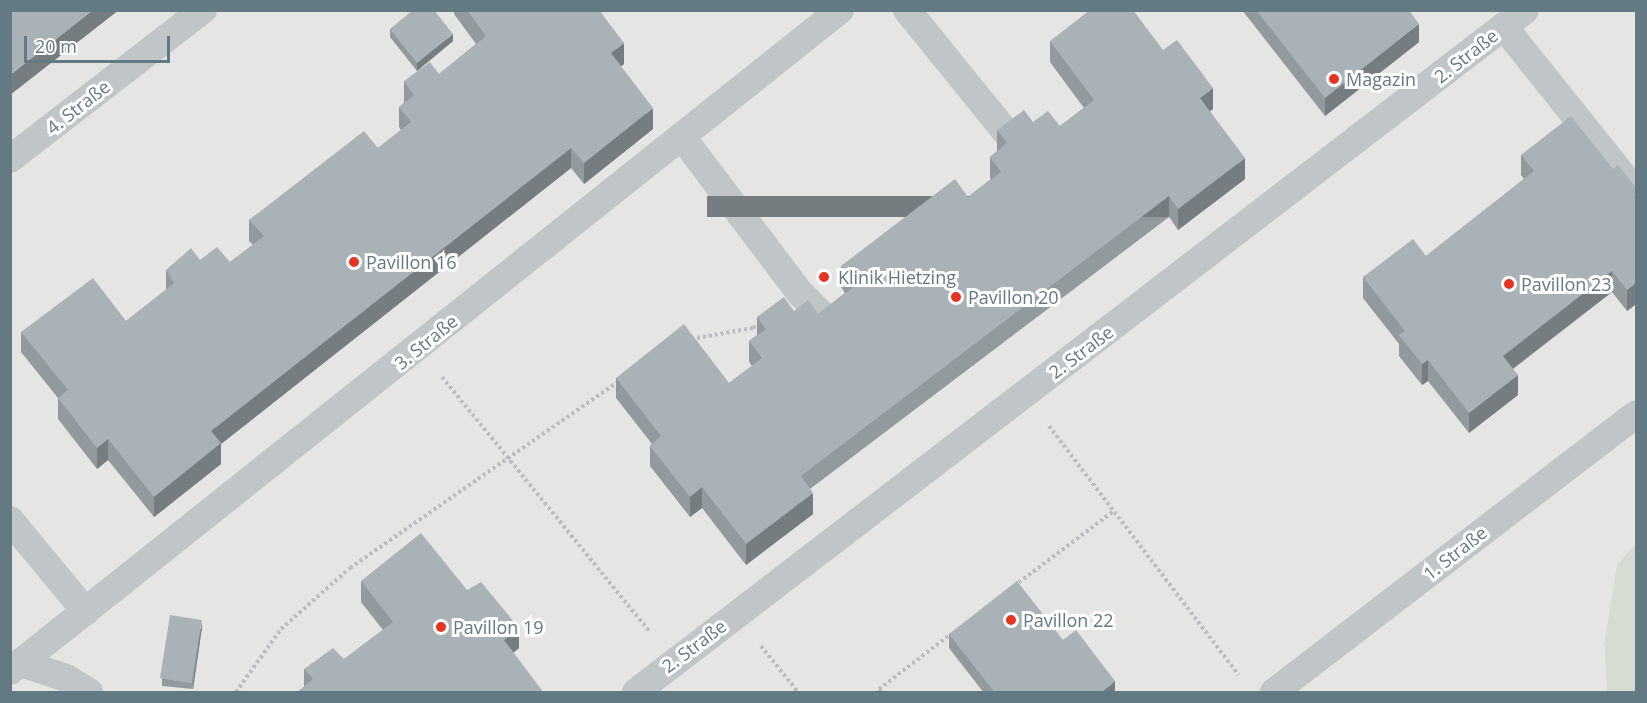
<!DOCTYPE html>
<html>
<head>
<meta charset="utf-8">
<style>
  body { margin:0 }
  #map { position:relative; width:1647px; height:703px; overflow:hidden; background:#f5f4f1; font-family:"Open Sans",sans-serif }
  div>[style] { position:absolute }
  .built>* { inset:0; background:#e5e6e4 }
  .green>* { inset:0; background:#d7dcd2 }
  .path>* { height:4px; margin-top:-2px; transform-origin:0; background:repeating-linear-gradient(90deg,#babdbf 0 3px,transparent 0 6px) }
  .service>* { height:28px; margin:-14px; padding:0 14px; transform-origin:14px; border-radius:14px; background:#c0c5c7 }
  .wall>* { inset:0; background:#919a9d }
  .shaded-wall>* { inset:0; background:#767d80; transform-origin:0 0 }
  .building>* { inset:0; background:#a9b3b7; transform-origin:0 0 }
  .dots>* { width:16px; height:16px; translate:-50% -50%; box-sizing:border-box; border:3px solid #fff; border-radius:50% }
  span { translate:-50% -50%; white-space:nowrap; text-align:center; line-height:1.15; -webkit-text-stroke:6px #fff; paint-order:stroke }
  .street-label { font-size:18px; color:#637983 }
  .poi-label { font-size:18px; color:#637983 }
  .left { translate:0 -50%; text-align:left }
  .frame { position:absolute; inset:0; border:12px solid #637983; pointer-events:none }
  .scale { position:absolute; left:24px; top:36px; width:146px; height:27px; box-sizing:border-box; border:3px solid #637983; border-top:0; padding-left:8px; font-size:18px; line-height:21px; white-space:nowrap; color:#637983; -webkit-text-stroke:4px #fff; paint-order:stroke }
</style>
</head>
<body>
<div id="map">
  <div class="built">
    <div style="clip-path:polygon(10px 11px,1636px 11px,1636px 543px,1617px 564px,1604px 644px,1607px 692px,11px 692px)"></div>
  </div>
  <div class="green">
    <div style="clip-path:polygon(1636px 543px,1636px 692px,1607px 692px,1604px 644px,1617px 564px)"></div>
  </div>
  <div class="path">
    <div style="left:691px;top:339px;width:63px;rotate:-10.1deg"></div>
    <div style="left:753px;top:328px;width:11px;rotate:-38deg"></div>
    <div style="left:442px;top:377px;width:328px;rotate:50.8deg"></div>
    <div style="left:1049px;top:426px;width:313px;rotate:52.7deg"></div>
    <div style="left:1014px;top:586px;width:125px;rotate:-36.9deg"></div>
    <div style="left:761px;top:646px;width:59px;rotate:51.2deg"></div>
    <div style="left:236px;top:692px;width:77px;rotate:-54.5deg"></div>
    <div style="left:281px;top:629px;width:92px;rotate:-41.5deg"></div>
    <div style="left:350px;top:568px;width:328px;rotate:-34.8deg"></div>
    <div style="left:881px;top:692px;width:4px;rotate:-124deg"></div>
    <div style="left:879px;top:689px;width:91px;rotate:-37.4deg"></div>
  </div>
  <div class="service">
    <div style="left:907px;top:10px;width:156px;rotate:51deg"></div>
    <div style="left:1504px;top:27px;width:211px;rotate:51.3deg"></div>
    <div style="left:682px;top:137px;width:196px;rotate:52.9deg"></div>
    <div style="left:800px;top:293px;width:37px;rotate:45deg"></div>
    <div style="left:10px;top:159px;width:244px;rotate:-37.7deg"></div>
    <div style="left:10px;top:520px;width:119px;rotate:50.4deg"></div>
    <div style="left:21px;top:663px;width:47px;rotate:18.4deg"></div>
    <div style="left:66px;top:678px;width:27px;rotate:31deg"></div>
    <div style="left:10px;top:671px;width:1061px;rotate:-38.53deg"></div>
    <div style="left:636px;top:692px;width:1120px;rotate:-37.49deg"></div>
    <div style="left:1274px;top:692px;width:456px;rotate:-37.5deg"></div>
  </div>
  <div class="wall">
    <div style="clip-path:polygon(454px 10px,599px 10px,624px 64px,621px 66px,653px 129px,584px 184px,571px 168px,221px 444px,221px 464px,154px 517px,108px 460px,97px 469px,58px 419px,58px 398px,21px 352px,21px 332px,126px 321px,166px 290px,166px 270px,200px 260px,230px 262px,253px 245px,249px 241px,249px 220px,378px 148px,401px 130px,399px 127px,399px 107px,404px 103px,404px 81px,439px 74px,476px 44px,454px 14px)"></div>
    <div style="clip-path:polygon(1242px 10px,1409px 10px,1419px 42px,1325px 116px)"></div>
    <div style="clip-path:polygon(390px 29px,453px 41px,417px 71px,390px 37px)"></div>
    <div style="clip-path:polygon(1050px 41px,1163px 50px,1213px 109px,1210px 111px,1245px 179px,1178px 230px,1169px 217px,810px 489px,813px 514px,746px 565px,702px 508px,690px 517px,650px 466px,650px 446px,652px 444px,616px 398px,616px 378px,729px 383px,752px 366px,749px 362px,749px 341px,757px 335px,757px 317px,794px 311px,818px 314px,845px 293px,841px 287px,841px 266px,968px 197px,991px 179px,990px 178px,990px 157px,997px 151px,997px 130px,1033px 122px,1060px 126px,1084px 108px,1050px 62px)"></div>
    <div style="clip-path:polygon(1521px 155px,1613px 169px,1636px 188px,1636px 304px,1627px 311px,1612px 292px,1513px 369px,1518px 395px,1469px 433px,1428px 381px,1422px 385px,1399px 356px,1399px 344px,1363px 298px,1363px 277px,1426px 256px,1524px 179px,1521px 175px)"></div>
    <div style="clip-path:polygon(361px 581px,467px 590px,519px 648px,514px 652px,304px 687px,304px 669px,344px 659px,383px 630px,361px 602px)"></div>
    <div style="clip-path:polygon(202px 627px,193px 689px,162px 686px,162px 678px)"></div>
    <div style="clip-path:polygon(949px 634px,1063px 640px,1115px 693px,984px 693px,949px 648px)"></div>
  </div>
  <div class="shaded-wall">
    <div style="clip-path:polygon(93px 10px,119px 10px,10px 95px,10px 75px)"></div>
    <div style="clip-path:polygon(1419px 24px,1419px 42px,1325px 116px,1325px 98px)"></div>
    <div style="clip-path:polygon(453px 34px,453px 41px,417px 71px,417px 63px)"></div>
    <div style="clip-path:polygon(624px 43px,624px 64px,611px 73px,611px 53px)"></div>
    <div style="clip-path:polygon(1213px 88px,1213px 109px,1200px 119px,1200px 98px)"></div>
    <div style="clip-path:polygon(653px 108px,653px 129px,584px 184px,584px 163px)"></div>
    <div style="clip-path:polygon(571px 148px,571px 168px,221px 444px,221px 464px,154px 517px,154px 497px,211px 431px)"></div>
    <div style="clip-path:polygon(1245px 158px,1245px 179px,1178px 230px,1178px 209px)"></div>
    <div style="left:1169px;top:196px;width:21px;height:462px;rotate:90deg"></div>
    <div style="clip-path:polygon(1612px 271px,1612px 292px,1503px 376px,1503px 356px)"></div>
    <div style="clip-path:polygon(1636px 283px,1636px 304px,1627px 311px,1627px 290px)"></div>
    <div style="clip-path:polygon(1428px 360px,1428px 381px,1422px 385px,1422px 364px)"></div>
    <div style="clip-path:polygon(1518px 375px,1518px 395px,1469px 433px,1469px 413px)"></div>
    <div style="clip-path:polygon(108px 439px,108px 460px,97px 469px,97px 448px)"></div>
    <div style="clip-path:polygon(702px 487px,702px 508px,690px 517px,690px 497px)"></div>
    <div style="clip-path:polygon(813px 493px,813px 514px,746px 565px,746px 544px)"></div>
    <div style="clip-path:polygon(202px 620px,202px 627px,193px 689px,193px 682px)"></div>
    <div style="clip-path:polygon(519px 628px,519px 648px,504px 661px,504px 640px)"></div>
    <div style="clip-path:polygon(1115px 681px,1115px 693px,1102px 693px,1102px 692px)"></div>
  </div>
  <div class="building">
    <div style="clip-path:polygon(10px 10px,93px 10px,10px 75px)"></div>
    <div style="clip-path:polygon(413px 10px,434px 10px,453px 34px,417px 63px,390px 29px)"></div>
    <div style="clip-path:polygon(467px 10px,599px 10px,624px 43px,611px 53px,653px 108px,584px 163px,571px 148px,211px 431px,221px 443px,154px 497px,108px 439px,97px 448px,58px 398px,68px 390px,21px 332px,93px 278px,126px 321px,174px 283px,166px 270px,191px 248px,200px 260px,217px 247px,230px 262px,264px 236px,249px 220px,364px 131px,378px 148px,411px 122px,399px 107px,414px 95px,404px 81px,430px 62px,439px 74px,486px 36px)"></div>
    <div style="clip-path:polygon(1090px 10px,1133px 10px,1163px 50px,1177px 40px,1213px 88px,1200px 98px,1245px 158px,1178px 209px,1169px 196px,801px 476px,813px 493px,746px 544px,702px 487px,690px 497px,650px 446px,661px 436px,616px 378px,684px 324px,729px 383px,762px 358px,749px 341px,766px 329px,757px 317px,784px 297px,794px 311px,808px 300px,818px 314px,855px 286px,841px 266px,955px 179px,968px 197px,1001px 172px,990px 157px,1007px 143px,997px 130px,1024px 110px,1033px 122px,1048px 111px,1060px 126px,1094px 100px,1050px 41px)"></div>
    <div style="clip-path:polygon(1256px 10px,1409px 10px,1419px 24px,1325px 98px)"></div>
    <div style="clip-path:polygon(1571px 116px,1613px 169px,1618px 165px,1636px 188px,1636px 195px,1634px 197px,1636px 200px,1636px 283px,1627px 290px,1612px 271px,1503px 356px,1518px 375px,1469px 413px,1428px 360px,1422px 364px,1399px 335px,1405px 331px,1363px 277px,1413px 239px,1426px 256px,1534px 171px,1521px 155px)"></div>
    <div style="clip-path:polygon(421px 533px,467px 590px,481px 582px,519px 628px,504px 640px,544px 693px,296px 693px,313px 679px,304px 669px,333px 648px,344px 659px,393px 622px,361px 581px)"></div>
    <div style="clip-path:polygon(1017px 581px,1063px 640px,1076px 630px,1115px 681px,1102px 692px,1103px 693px,995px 693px,949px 634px)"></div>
    <div style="left:170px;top:615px;width:32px;height:64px;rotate:9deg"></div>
  </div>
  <div class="dots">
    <div style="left:1334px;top:79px;background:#e63420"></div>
    <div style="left:354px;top:262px;background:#e63420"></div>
    <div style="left:824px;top:277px;background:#e63420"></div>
    <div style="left:1509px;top:284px;background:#e63420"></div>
    <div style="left:956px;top:297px;background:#e63420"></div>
    <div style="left:1011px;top:620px;background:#e63420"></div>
    <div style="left:441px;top:627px;background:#e63420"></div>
  </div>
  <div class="street-label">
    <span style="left:1466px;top:56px;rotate:-38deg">2. Straße</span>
    <span style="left:78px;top:107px;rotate:-38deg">4. Straße</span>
    <span style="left:426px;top:342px;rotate:-39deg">3. Straße</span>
    <span style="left:1081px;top:352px;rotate:-37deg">2. Straße</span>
    <span style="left:1455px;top:553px;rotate:-38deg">1. Straße</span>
    <span style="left:694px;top:646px;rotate:-37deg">2. Straße</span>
  </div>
  <div class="poi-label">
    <span class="left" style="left:1346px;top:79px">Magazin</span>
    <span class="left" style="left:366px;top:262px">Pavillon 16</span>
    <span class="left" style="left:838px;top:277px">Klinik Hietzing</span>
    <span class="left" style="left:1521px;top:284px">Pavillon 23</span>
    <span class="left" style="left:968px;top:297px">Pavillon 20</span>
    <span class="left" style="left:1023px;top:620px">Pavillon 22</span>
    <span class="left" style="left:453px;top:627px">Pavillon 19</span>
  </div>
  <div class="frame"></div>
  <div class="scale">20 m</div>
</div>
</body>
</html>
